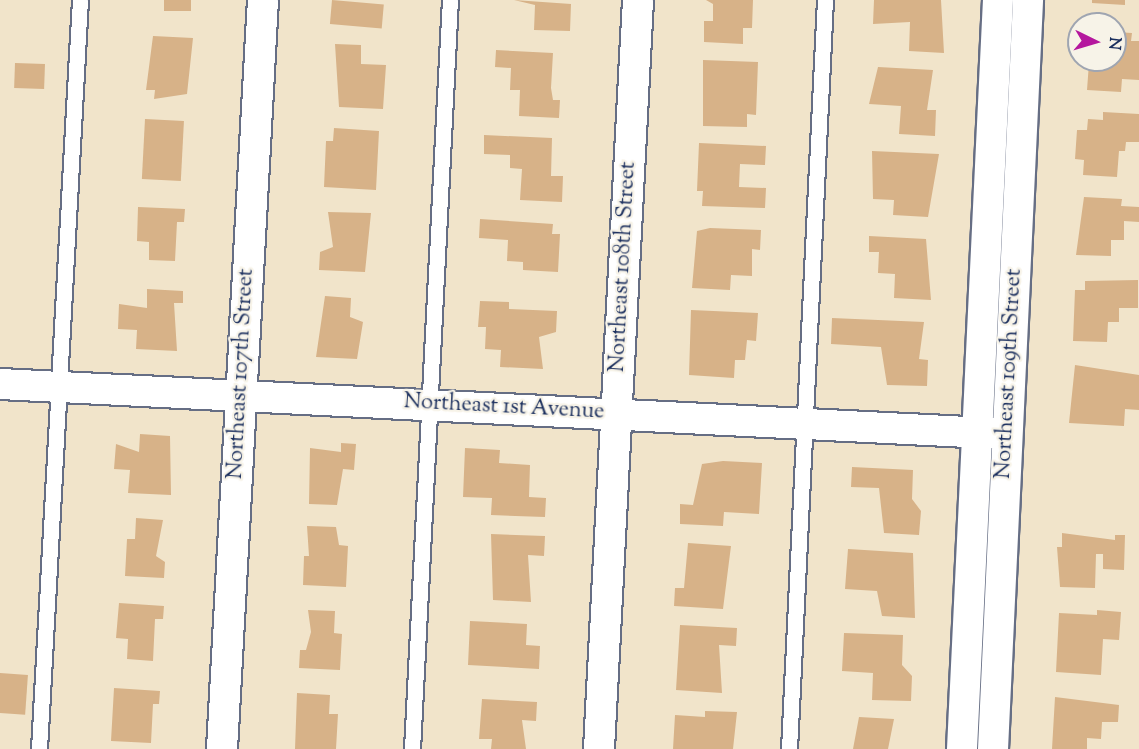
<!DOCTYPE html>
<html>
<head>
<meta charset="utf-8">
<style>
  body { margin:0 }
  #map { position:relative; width:1139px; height:749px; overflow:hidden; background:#f1e4ca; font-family:"Sorts Mill Goudy",serif }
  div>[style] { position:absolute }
  .building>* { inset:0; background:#d7b288; transform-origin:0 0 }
  .roads { filter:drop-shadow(2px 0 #666e84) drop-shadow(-2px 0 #666e84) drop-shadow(0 2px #666e84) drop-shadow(0 -2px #666e84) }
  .lane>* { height:15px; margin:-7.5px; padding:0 7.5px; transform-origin:7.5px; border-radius:7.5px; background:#fff }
  .street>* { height:30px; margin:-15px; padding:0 15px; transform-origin:15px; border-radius:15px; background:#fff }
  span { translate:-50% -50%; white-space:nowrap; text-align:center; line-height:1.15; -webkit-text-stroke:4.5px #f7f3e8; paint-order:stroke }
  .street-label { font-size:22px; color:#1b2f5e }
  .north { position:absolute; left:1067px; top:12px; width:60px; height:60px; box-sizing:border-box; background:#f7f3e8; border:2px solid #9fa5b1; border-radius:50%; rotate:95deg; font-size:16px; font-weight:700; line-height:24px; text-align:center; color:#1b2f5e }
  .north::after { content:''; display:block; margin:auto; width:21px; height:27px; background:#b5179e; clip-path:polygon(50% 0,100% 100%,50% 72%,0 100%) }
</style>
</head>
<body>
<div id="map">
  <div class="building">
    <div style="left:164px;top:0;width:27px;height:11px"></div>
    <div style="left:332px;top:0;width:52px;height:24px;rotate:5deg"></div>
    <div style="clip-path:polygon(514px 0,571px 4px,570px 31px,534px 30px,535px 5px)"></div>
    <div style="clip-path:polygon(706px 0,753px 0,752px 28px,743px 28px,743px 44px,704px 42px,704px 21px,713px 21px,713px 4px)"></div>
    <div style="clip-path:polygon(874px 0,941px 0,944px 53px,909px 51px,910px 22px,873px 24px)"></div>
    <div style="clip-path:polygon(1092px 0,1125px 0,1125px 5px,1092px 3px)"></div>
    <div style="clip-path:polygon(1115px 32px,1132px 33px,1131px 41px,1139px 41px,1139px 80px,1122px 79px,1121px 92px,1087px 90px,1089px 63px,1115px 60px)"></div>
    <div style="clip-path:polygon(153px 36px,193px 38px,187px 94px,154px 99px,155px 90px,146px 90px)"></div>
    <div style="clip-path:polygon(335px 44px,361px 45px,361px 64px,386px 65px,383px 109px,339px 107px)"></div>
    <div style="clip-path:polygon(496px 50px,553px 53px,551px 88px,553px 100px,560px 100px,559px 118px,519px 116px,520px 90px,510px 90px,511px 68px,495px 67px)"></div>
    <div style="clip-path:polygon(703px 60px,758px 62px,756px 115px,747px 114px,747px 127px,703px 126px)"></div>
    <div style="left:15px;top:63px;width:30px;height:25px;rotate:2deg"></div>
    <div style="clip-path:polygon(878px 67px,933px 70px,927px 110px,936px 110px,935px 136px,899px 134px,901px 106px,869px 104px)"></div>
    <div style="clip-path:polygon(1103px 112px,1139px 114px,1139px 142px,1126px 142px,1125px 151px,1119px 151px,1117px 177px,1083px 175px,1084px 160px,1075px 159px,1077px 130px,1087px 130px,1088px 119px,1103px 120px)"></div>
    <div style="left:145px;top:119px;width:39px;height:60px;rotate:3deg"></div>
    <div style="clip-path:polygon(334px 128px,379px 131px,376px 190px,324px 187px,326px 141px,333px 141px)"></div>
    <div style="clip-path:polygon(484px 135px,552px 138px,551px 176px,563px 176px,562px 202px,520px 200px,522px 169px,510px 168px,510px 155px,484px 154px)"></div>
    <div style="clip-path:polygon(699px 143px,766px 146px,765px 165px,740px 164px,739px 187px,766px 188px,765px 208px,702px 206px,703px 191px,697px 191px)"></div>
    <div style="clip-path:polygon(872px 151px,939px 154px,928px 217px,893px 215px,894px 200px,873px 199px)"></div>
    <div style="clip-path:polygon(1084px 197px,1122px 199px,1121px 206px,1139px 207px,1139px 222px,1124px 221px,1124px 240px,1111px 240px,1111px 256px,1076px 255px)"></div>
    <div style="clip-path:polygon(138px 207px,185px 209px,184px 222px,177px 222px,175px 261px,149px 260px,149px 242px,137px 241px)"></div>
    <div style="clip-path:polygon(328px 212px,371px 213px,365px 272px,319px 270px,320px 252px,333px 247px)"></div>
    <div style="clip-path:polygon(480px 219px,553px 224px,552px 234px,560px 234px,558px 272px,523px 270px,523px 262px,507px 261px,508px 240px,479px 238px)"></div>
    <div style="clip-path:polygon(710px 228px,761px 230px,760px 250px,752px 249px,752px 276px,731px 275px,730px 290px,692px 288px,697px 231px)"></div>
    <div style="clip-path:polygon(869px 236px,926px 239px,931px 300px,894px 298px,895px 274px,878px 273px,879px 252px,869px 252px)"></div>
    <div style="clip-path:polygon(1138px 280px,1138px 308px,1119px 308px,1119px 322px,1108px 322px,1107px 342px,1073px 341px,1075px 290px,1085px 290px,1085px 281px)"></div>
    <div style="clip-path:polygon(147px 289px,183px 291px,183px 303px,174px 303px,177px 351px,136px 349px,137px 330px,118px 329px,119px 304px,147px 308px)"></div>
    <div style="clip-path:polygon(325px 296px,351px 298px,350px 317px,363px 322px,357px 359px,316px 357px)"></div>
    <div style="clip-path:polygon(480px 301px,509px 302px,509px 309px,557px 311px,556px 332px,539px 337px,543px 369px,500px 367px,501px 350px,485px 349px,486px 327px,478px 327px)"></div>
    <div style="clip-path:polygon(691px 310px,758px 313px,756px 341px,747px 340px,745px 360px,735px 360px,734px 378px,689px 375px)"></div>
    <div style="clip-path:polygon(832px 318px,924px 322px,919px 359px,928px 360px,927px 386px,887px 385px,881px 347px,831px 344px)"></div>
    <div style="clip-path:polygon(1075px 365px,1139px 375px,1139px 410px,1125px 409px,1124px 426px,1069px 423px)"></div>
    <div style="clip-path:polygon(140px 434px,170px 436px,171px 495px,128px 493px,130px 470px,114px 469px,116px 444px,139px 452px)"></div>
    <div style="clip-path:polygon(341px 443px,356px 444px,354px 470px,343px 469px,337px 505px,309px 504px,310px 448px,341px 452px)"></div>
    <div style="clip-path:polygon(465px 448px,500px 450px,499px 463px,530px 465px,529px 497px,546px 498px,545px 517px,491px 515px,492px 498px,463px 497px)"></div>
    <div style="clip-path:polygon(723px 461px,762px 463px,759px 514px,724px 512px,723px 526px,680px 524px,680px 504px,693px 505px,702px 464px)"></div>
    <div style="clip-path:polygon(852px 467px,913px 470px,912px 499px,921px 511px,919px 535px,884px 533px,879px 488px,851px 487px)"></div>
    <div style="clip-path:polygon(136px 518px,163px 520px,156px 556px,165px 562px,164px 578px,125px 576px,127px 539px,135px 539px)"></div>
    <div style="clip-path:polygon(307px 526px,336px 527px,339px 545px,348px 546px,346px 587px,303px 585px,304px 556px,309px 556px)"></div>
    <div style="clip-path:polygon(1062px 533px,1115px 540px,1115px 535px,1125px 535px,1124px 570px,1103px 569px,1103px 554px,1096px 554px,1095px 588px,1060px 587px,1057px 547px,1062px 547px)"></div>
    <div style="clip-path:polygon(491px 534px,545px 536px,544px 556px,528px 555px,531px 602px,493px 600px)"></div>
    <div style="clip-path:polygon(688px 543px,731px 546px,723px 609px,674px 606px,675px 588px,684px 588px)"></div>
    <div style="clip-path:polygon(848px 549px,913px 553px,915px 618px,882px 616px,877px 591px,845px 589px)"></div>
    <div style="clip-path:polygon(119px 603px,164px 606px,163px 619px,155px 619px,153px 661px,127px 659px,128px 639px,116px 638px)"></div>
    <div style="clip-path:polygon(308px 610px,335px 611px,334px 633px,342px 634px,340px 670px,299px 668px,300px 650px,306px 650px,311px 632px)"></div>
    <div style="clip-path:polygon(1097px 610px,1121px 612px,1119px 640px,1103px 639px,1101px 675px,1056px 672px,1059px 613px,1097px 615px)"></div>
    <div style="clip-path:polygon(470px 621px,527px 624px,526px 645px,540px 646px,539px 669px,468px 665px)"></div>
    <div style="clip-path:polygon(680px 625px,737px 628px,736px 646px,719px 645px,722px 693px,676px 690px)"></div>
    <div style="clip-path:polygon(844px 633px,903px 635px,902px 665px,912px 676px,911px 701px,872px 700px,873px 673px,842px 671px)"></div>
    <div style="left:0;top:673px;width:28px;height:40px;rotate:4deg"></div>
    <div style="clip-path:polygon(114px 688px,160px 691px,159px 704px,153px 704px,151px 743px,111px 741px)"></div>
    <div style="clip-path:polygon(297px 693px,330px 695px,329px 714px,338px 714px,336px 749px,295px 749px)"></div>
    <div style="clip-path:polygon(1055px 697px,1119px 705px,1118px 722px,1102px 722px,1101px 739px,1087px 738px,1087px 749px,1052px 749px)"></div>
    <div style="clip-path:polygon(482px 699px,537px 702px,536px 721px,522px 720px,526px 749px,491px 749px,492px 739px,479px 739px)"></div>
    <div style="clip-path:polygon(705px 711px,737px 712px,733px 749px,673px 749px,675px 715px,705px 717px)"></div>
    <div style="clip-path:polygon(859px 717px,894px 719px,888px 749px,853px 749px)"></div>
  </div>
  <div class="roads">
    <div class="lane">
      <div style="left:39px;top:749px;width:750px;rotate:-86.87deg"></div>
      <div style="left:412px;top:749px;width:750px;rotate:-87.1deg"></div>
      <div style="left:789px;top:749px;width:750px;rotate:-87.25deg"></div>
    </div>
    <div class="street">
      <div style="left:0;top:384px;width:1008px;rotate:2.84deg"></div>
      <div style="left:222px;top:749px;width:750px;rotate:-86.87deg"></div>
      <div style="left:599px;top:749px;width:750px;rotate:-87.02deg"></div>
      <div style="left:962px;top:749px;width:750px;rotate:-87.25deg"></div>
      <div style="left:993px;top:749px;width:750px;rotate:-87.32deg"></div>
    </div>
  </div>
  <div class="street-label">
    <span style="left:624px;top:267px;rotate:-87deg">Northeast 108th Street</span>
    <span style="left:242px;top:374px;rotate:-87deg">Northeast 107th Street</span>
    <span style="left:1010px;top:374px;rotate:-87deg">Northeast 109th Street</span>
    <span style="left:504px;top:408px;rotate:3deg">Northeast 1st Avenue</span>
  </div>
  <div class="north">N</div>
</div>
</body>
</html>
